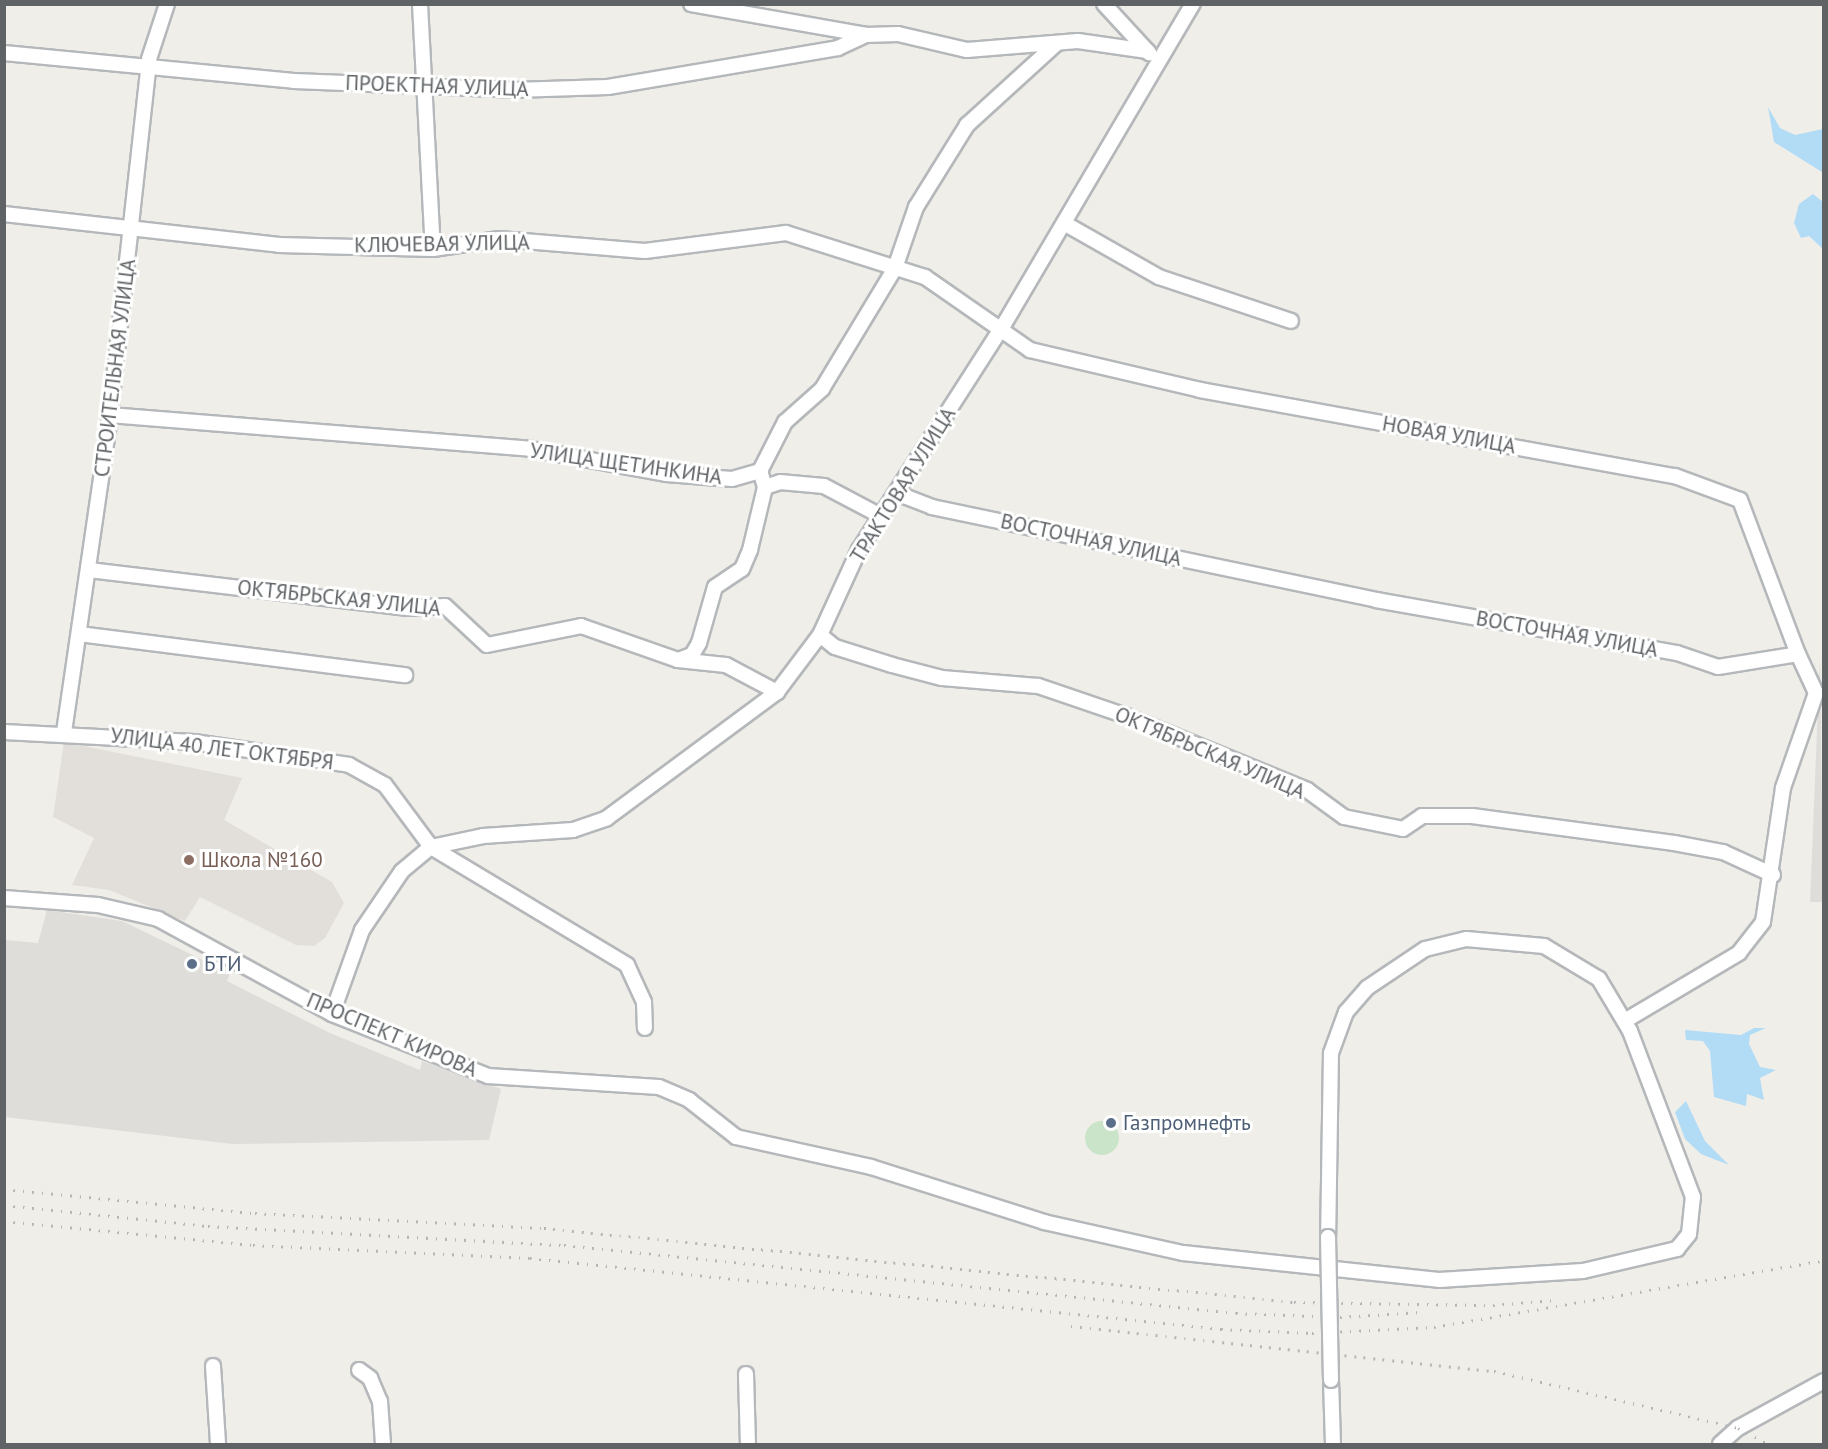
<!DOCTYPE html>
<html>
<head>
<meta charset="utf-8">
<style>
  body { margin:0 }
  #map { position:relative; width:1828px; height:1449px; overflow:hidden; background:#f0eee8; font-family:"PT Sans",sans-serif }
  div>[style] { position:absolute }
  .industrial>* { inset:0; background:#dfddda }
  .education>* { inset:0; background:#e2dfda }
  .green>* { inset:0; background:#c9e4c8 }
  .round { border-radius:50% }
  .water>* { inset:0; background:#b2dbf6 }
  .roads { filter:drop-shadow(2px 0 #b5b8bb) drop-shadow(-2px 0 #b5b8bb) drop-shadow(0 2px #b5b8bb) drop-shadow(0 -2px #b5b8bb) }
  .minor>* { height:14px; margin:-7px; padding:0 7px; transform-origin:7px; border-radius:7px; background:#fff }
  .rail>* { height:3px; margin-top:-1.5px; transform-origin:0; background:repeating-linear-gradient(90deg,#b5b6b6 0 1.5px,transparent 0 9.5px) }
  .bridges { filter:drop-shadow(2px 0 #b5b8bb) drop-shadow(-2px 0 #b5b8bb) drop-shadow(0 2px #b5b8bb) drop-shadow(0 -2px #b5b8bb) }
  .minor-bridge>* { height:14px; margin:-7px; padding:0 7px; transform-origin:7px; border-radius:7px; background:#fff }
  .dots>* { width:16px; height:16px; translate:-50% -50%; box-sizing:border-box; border:3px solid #fff; border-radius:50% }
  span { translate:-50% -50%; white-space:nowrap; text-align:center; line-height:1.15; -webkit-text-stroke:6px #fff; paint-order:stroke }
  .street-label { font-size:21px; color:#5f6366 }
  .education-label { font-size:21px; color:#785e54 }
  .left { translate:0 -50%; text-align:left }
  .service-label { font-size:21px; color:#4e5e75 }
  .frame { position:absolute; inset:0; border:6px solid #5f6366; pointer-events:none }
</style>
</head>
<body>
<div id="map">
  <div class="industrial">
    <div style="clip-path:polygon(1820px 657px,1823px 902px,1810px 902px)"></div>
    <div style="clip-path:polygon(47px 910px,122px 921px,230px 973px,227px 981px,330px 1033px,420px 1070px,422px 1061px,501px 1089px,489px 1140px,232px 1144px,5px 1117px,5px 940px,38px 943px)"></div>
  </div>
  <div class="education">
    <div style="clip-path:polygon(64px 742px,242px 778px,224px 820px,332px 882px,344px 903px,325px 938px,314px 946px,296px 945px,200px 897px,185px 921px,109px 890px,72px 885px,94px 838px,53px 817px)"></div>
  </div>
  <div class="green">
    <div class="round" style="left:1085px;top:1121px;width:34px;height:34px"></div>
  </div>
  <div class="water">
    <div style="clip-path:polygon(1768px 107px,1780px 128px,1795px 135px,1823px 129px,1822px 172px,1774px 142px)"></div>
    <div style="clip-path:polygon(1813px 194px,1823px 202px,1823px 249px,1809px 236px,1801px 238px,1794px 223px,1799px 204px)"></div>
    <div style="clip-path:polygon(1754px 1028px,1766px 1028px,1750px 1035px,1749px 1044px,1760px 1067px,1776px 1070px,1760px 1078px,1764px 1100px,1747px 1094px,1746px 1106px,1714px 1097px,1710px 1051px,1703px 1041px,1686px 1040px,1685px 1030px,1741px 1035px)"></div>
    <div style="clip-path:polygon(1686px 1101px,1705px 1141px,1729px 1165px,1701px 1154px,1685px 1139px,1675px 1112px)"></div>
  </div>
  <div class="roads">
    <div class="minor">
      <div style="left:420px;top:4px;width:245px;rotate:87deg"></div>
      <div style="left:691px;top:4px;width:178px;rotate:10deg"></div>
      <div style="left:866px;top:35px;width:32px;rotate:-2deg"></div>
      <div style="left:898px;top:34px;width:71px;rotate:13.1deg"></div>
      <div style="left:967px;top:50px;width:111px;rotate:-4.6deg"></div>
      <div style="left:1078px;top:41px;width:70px;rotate:8.2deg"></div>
      <div style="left:1104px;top:4px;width:67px;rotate:47.4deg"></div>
      <div style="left:4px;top:53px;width:291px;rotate:5.5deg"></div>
      <div style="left:294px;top:81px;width:220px;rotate:2.3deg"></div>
      <div style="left:514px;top:90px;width:94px;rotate:-1.8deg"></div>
      <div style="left:608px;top:87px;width:233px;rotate:-9.6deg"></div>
      <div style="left:838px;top:48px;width:31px;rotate:-25deg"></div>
      <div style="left:4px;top:214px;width:277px;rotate:6.4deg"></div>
      <div style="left:279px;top:245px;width:154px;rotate:1.5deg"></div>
      <div style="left:433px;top:249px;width:67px;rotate:-8.6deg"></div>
      <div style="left:499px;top:239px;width:146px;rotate:4.7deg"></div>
      <div style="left:645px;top:251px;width:142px;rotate:-7.3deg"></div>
      <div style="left:786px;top:233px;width:146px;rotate:17.6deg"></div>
      <div style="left:925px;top:277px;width:128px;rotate:34.8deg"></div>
      <div style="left:1030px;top:350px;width:175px;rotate:13.2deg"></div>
      <div style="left:1200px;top:390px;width:483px;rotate:10.3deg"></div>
      <div style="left:1675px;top:476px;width:69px;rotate:20.3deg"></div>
      <div style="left:1740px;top:500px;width:165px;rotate:69.4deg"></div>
      <div style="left:1064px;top:223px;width:109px;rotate:29.6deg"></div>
      <div style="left:1159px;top:277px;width:139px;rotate:18.4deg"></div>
      <div style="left:110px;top:415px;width:421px;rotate:4.6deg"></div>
      <div style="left:530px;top:449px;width:138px;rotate:10.4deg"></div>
      <div style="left:666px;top:474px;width:66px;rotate:4.3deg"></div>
      <div style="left:732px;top:479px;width:29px;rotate:-16deg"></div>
      <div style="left:760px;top:471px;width:55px;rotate:-63deg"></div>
      <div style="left:785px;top:422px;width:50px;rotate:-41.7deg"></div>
      <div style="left:822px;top:389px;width:141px;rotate:-58.9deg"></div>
      <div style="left:895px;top:268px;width:65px;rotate:-71deg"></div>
      <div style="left:916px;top:207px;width:97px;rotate:-58.1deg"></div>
      <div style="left:967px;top:125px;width:120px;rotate:-42.3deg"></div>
      <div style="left:765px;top:487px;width:16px;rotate:-18deg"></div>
      <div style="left:780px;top:482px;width:44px;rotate:5.2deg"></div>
      <div style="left:824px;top:486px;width:64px;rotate:27.8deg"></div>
      <div style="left:896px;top:493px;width:39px;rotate:21deg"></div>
      <div style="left:932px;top:507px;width:454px;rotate:11.8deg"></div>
      <div style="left:1376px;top:600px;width:306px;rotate:10deg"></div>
      <div style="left:1677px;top:653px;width:43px;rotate:18.9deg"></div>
      <div style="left:1718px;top:667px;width:81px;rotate:-9.2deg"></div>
      <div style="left:1798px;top:654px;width:43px;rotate:65.2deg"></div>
      <div style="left:1816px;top:693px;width:101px;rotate:109.2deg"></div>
      <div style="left:1783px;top:788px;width:135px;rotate:98.5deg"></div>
      <div style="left:1763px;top:922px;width:39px;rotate:128deg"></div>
      <div style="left:1739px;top:953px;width:131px;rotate:149.3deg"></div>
      <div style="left:89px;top:570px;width:321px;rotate:6.8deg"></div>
      <div style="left:408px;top:608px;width:37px;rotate:-3deg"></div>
      <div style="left:445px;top:606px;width:57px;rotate:42.9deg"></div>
      <div style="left:487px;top:645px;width:96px;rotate:-11.4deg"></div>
      <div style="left:581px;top:626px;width:103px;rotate:19.3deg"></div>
      <div style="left:678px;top:660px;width:48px;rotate:5.9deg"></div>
      <div style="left:726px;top:665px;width:58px;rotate:27.9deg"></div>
      <div style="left:79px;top:634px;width:329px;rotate:7.2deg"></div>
      <div style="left:820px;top:635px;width:19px;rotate:39deg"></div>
      <div style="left:835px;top:647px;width:60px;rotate:17.5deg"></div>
      <div style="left:892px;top:665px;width:52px;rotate:14.6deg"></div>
      <div style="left:942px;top:678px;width:96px;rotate:4.8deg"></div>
      <div style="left:1038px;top:686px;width:93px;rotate:18.8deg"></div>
      <div style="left:1126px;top:716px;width:196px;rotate:22.2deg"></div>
      <div style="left:1307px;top:790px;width:46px;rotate:36.1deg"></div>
      <div style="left:1344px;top:817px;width:60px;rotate:11.5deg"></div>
      <div style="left:1403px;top:829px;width:23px;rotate:-34deg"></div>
      <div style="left:1422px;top:816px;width:50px"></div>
      <div style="left:1472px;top:816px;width:204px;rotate:7.6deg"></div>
      <div style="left:1674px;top:843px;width:50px;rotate:10.4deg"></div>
      <div style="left:1723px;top:852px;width:55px;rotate:24.7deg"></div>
      <div style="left:678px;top:660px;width:15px;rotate:-20deg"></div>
      <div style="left:692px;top:655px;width:14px;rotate:-60deg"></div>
      <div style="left:699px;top:643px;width:58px;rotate:-74.1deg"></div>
      <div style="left:715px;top:587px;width:32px;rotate:-34deg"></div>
      <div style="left:742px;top:569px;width:21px;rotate:-67deg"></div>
      <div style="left:750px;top:550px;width:65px;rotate:-76.6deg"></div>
      <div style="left:765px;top:487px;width:17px;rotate:-107deg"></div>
      <div style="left:4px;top:732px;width:190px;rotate:3deg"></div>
      <div style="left:194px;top:742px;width:157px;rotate:8.4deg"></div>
      <div style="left:349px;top:765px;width:41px;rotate:29.1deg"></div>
      <div style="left:385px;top:785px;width:77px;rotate:53.4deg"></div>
      <div style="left:431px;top:847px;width:229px;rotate:31deg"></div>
      <div style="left:627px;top:965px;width:41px;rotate:65.3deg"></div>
      <div style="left:644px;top:1002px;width:26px;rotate:88deg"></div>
      <div style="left:64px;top:732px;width:320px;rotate:-81.7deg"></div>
      <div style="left:110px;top:415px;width:358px;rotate:-83.7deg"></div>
      <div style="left:149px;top:59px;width:58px;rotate:-71.9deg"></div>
      <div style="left:4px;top:898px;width:94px;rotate:4.3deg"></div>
      <div style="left:98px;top:905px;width:62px;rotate:13.1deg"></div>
      <div style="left:158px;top:919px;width:198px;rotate:28.6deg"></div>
      <div style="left:332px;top:1014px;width:168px;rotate:21.7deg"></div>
      <div style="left:488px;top:1076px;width:171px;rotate:3.7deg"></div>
      <div style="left:659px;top:1087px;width:33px;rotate:23deg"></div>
      <div style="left:689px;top:1100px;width:60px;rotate:38.2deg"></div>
      <div style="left:736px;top:1137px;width:138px;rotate:12.5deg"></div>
      <div style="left:871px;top:1167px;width:182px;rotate:17.6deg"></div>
      <div style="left:1044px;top:1222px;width:142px;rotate:12.6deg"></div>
      <div style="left:1183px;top:1253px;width:257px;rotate:6deg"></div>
      <div style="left:1439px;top:1280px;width:144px;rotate:-3.6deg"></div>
      <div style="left:1583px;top:1271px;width:97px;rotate:-13.2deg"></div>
      <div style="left:1677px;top:1249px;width:19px;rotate:-51deg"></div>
      <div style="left:1689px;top:1234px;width:37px;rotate:-84deg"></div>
      <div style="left:1693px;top:1197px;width:178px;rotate:-110.8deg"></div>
      <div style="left:1630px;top:1031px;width:61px;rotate:-120.8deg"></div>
      <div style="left:1599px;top:979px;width:64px;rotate:-149deg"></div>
      <div style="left:1544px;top:946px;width:78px;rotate:-174.9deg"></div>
      <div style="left:1466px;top:939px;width:42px;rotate:166.3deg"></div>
      <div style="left:1425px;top:949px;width:70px;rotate:146.1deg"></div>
      <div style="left:1367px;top:988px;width:32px;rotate:131deg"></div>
      <div style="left:1346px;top:1012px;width:44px;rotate:110.1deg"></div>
      <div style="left:1331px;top:1053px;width:184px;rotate:90.9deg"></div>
      <div style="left:332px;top:1014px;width:89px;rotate:-70.3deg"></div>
      <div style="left:362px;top:930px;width:71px;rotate:-55.9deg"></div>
      <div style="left:402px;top:871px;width:38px;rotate:-40deg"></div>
      <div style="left:431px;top:847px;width:53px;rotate:-11.9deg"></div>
      <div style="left:483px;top:836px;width:90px;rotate:-3.8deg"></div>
      <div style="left:573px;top:830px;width:36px;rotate:-19deg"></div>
      <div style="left:607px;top:818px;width:212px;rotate:-36.5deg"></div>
      <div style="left:777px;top:692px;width:71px;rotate:-53deg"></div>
      <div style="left:820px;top:635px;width:94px;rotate:-65.4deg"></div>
      <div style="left:859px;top:550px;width:266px;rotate:-57.3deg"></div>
      <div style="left:1003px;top:326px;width:374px;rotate:-59.5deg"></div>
      <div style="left:213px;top:1366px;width:78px;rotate:86.3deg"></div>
      <div style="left:359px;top:1370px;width:14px;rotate:36deg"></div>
      <div style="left:370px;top:1378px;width:25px;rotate:67deg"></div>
      <div style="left:380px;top:1401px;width:43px;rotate:86deg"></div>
      <div style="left:746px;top:1374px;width:70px;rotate:88.4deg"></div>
      <div style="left:1331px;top:1380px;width:64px;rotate:88.2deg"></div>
      <div style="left:1720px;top:1444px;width:24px;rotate:-42deg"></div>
      <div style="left:1738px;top:1428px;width:98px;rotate:-28.7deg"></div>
    </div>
  </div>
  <div class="rail">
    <div style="left:4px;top:1189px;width:252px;rotate:5.5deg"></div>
    <div style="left:255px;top:1213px;width:289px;rotate:3deg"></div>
    <div style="left:544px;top:1228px;width:754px;rotate:5.63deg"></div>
    <div style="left:1294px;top:1302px;width:199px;rotate:0.9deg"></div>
    <div style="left:1493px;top:1305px;width:62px;rotate:-4.6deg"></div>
    <div style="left:4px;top:1205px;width:205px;rotate:5.9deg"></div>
    <div style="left:208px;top:1226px;width:357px;rotate:3.1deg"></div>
    <div style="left:564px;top:1245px;width:675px;rotate:5.78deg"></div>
    <div style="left:1236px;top:1313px;width:104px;rotate:2.2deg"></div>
    <div style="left:1340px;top:1317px;width:81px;rotate:-3.5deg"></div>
    <div style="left:4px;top:1221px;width:250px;rotate:5.5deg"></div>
    <div style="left:253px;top:1245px;width:277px;rotate:2.7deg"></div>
    <div style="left:530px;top:1258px;width:695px;rotate:5.87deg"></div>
    <div style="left:1221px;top:1329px;width:91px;rotate:2.5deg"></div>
    <div style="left:1312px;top:1333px;width:122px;rotate:-2.8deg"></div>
    <div style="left:1434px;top:1327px;width:396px;rotate:-9.7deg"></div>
    <div style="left:1071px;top:1326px;width:425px;rotate:6.1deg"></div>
    <div style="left:1494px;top:1371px;width:251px;rotate:13.1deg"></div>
    <div style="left:1738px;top:1428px;width:34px;rotate:28deg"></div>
  </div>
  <div class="bridges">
    <div class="minor-bridge">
      <div style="left:1328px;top:1237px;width:143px;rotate:88.8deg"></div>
    </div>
  </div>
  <div class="dots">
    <div style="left:189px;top:860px;background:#8d6e63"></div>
    <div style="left:192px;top:964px;background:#5c6f8a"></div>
    <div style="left:1111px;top:1123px;background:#5c6f8a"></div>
  </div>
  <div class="street-label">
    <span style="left:437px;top:86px;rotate:2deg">ПРОЕКТНАЯ УЛИЦА</span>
    <span style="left:442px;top:244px;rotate:-1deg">КЛЮЧЕВАЯ УЛИЦА</span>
    <span style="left:115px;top:368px;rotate:-83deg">СТРОИТЕЛЬНАЯ УЛИЦА</span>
    <span style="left:1449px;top:435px;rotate:10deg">НОВАЯ УЛИЦА</span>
    <span style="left:626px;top:464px;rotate:8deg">УЛИЦА ЩЕТИНКИНА</span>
    <span style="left:903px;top:485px;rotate:-58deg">ТРАКТОВАЯ УЛИЦА</span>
    <span style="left:1091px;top:540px;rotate:12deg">ВОСТОЧНАЯ УЛИЦА</span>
    <span style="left:339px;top:598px;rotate:6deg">ОКТЯБРЬСКАЯ УЛИЦА</span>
    <span style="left:1567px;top:634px;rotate:10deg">ВОСТОЧНАЯ УЛИЦА</span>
    <span style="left:222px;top:749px;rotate:7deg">УЛИЦА 40 ЛЕТ ОКТЯБРЯ</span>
    <span style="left:1210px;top:753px;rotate:23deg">ОКТЯБРЬСКАЯ УЛИЦА</span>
    <span style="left:392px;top:1035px;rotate:23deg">ПРОСПЕКТ КИРОВА</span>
  </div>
  <div class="education-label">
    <span class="left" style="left:201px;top:860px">Школа №160</span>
  </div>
  <div class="service-label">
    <span class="left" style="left:204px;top:964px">БТИ</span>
    <span class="left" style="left:1123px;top:1123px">Газпромнефть</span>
  </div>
  <div class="frame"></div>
</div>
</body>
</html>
